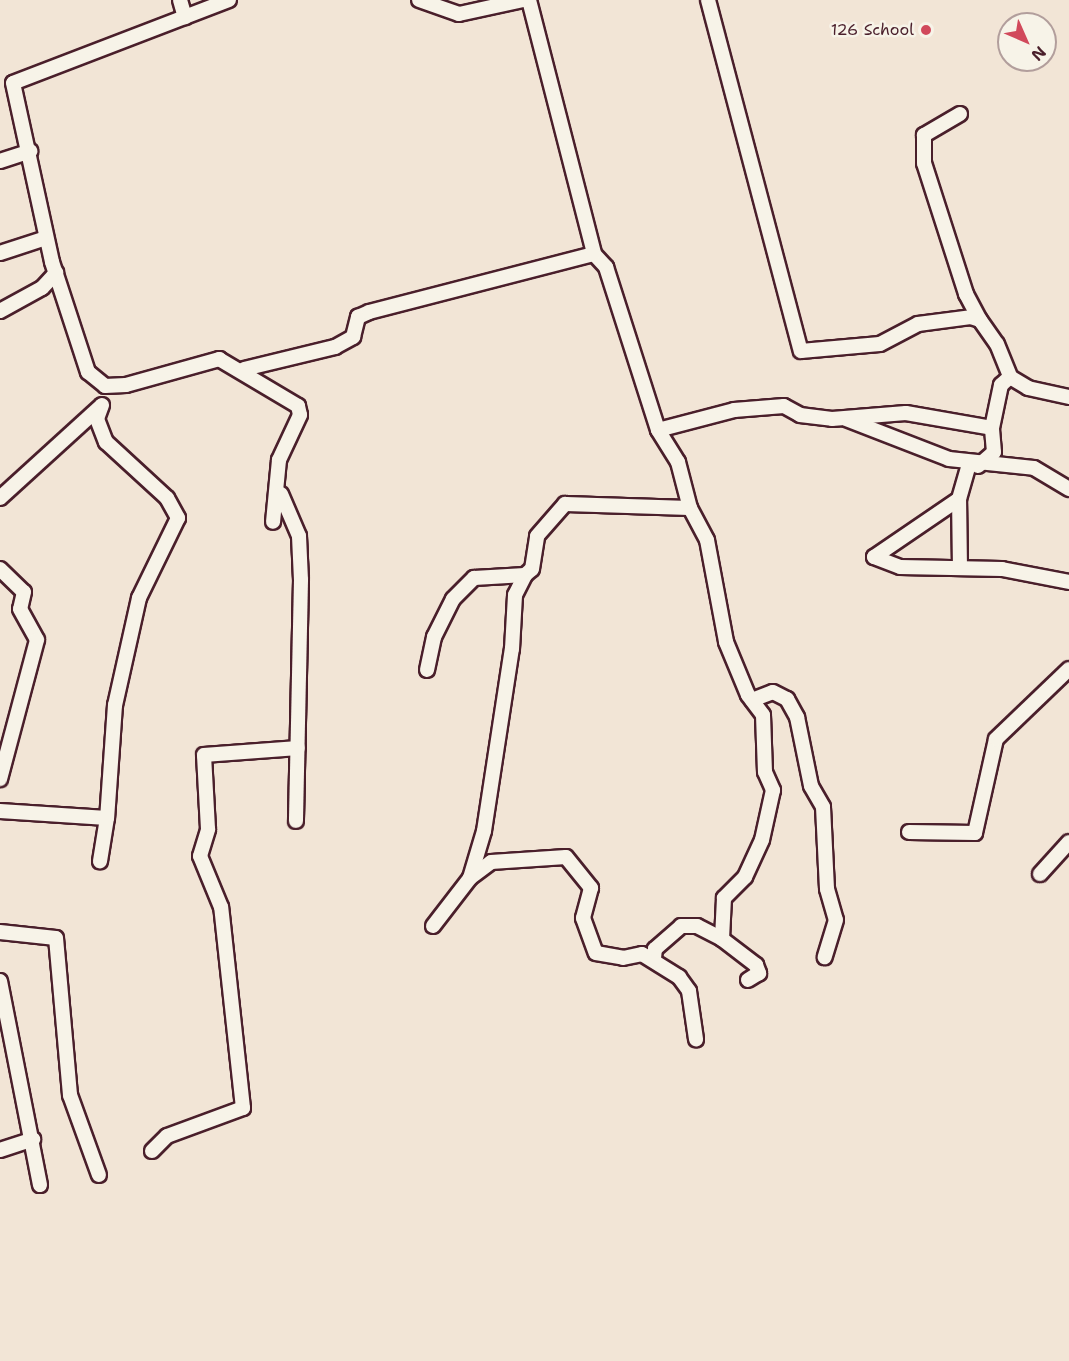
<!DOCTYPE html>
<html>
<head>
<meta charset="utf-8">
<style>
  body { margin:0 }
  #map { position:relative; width:1069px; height:1361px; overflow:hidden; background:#f2e5d6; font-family:"Shantell Sans",sans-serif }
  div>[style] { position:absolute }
  .roads { filter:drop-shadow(2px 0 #4a1f2b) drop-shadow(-2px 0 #4a1f2b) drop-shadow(0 2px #4a1f2b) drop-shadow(0 -2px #4a1f2b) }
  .minor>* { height:14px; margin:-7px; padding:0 7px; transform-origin:7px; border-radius:7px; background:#f7f3e8 }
  .dots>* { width:16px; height:16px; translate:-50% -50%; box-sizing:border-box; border:3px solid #f7f3e8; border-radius:50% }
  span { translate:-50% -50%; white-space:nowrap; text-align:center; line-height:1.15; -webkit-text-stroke:5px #f7f3e8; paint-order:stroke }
  .poi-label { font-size:16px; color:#4a1f2b }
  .right { translate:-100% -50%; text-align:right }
  .north { position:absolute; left:997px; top:12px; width:60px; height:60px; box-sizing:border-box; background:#f7f3e8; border:2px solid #b29e9c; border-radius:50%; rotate:135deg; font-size:16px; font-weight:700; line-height:24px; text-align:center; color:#4a1f2b }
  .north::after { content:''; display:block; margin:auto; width:21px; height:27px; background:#d1495b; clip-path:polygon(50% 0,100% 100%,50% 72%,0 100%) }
</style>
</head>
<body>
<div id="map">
  <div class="roads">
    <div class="minor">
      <div style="left:180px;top:0;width:18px;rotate:74deg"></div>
      <div style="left:229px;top:0;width:231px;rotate:159deg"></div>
      <div style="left:13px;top:83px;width:183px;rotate:77.7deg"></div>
      <div style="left:52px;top:262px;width:116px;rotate:71.9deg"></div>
      <div style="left:88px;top:372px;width:22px;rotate:39deg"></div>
      <div style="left:105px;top:386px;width:21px;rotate:-3deg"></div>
      <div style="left:126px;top:385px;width:97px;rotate:-15.6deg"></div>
      <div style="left:219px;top:359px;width:92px;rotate:30.7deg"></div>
      <div style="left:298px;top:406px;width:9px;rotate:77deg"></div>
      <div style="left:300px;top:415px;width:50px;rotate:115deg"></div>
      <div style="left:279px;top:460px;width:62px;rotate:95.5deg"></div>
      <div style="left:419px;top:0;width:42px;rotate:19.3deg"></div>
      <div style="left:459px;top:14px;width:66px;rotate:-12.3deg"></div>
      <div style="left:529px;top:0;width:262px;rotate:75.6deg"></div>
      <div style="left:594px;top:254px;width:18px;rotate:47deg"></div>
      <div style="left:606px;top:267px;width:171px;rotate:72.3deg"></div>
      <div style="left:658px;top:430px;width:38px;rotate:58deg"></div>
      <div style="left:678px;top:462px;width:48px;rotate:75.4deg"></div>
      <div style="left:690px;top:508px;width:36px;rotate:62deg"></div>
      <div style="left:707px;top:540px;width:104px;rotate:79.4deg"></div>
      <div style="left:726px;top:642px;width:57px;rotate:67.5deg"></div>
      <div style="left:748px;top:695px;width:25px;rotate:53deg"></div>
      <div style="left:763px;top:715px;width:57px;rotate:88deg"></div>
      <div style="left:765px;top:772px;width:20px;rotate:66deg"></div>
      <div style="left:773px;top:790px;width:51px;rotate:102.4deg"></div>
      <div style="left:762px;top:840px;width:41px;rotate:114.7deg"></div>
      <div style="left:745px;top:877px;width:30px;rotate:135deg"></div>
      <div style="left:724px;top:898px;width:41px;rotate:92.8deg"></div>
      <div style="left:722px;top:939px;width:43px;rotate:37.4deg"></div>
      <div style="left:756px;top:965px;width:9px;rotate:69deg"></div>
      <div style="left:759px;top:973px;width:13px;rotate:148deg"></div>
      <div style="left:708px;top:0;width:363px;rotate:75.2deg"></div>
      <div style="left:801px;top:351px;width:79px;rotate:-5.1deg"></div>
      <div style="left:880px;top:344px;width:43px;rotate:-27.8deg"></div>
      <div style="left:918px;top:324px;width:53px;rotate:-7.5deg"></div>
      <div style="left:971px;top:317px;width:9px;rotate:18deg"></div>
      <div style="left:980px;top:320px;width:29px;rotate:55deg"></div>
      <div style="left:997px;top:344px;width:35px;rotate:68deg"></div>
      <div style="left:1010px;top:377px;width:21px;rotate:31deg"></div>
      <div style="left:1028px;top:388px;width:42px;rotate:12.4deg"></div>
      <div style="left:960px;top:114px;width:42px;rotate:149.7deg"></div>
      <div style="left:924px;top:135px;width:28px;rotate:90deg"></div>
      <div style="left:924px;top:163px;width:138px;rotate:72.2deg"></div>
      <div style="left:966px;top:294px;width:30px;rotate:62deg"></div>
      <div style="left:0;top:161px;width:32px;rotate:-18deg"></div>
      <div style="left:0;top:253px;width:48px;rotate:-18.1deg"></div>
      <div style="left:0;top:311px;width:48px;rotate:-28.7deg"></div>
      <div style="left:42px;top:288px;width:21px;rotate:-47deg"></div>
      <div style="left:244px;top:369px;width:94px;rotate:-13.6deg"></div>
      <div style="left:335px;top:347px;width:21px;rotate:-29deg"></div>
      <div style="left:353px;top:337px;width:21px;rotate:-76deg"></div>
      <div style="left:358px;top:317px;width:12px;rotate:-24deg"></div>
      <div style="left:369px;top:312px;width:232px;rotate:-14.5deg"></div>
      <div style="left:102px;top:405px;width:15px;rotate:110deg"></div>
      <div style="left:97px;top:419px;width:25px;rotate:69deg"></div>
      <div style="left:106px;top:442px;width:83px;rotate:42.6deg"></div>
      <div style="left:167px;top:498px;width:23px;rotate:61deg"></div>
      <div style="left:178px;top:518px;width:89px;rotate:116deg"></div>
      <div style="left:139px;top:598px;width:110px;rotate:102.6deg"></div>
      <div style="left:115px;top:705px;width:113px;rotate:94deg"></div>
      <div style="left:846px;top:419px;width:110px;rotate:21.2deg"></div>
      <div style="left:949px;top:459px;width:85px;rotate:6deg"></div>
      <div style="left:1034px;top:468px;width:41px;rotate:31deg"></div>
      <div style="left:658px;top:430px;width:79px;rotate:-14.7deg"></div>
      <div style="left:734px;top:410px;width:50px;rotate:-4.6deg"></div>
      <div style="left:784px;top:406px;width:18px;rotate:29deg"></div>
      <div style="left:800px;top:415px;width:32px;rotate:7deg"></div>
      <div style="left:832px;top:419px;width:74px;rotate:-4.6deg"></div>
      <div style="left:906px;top:413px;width:87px;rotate:9.9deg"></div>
      <div style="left:992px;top:428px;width:44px;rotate:-78.2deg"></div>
      <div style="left:1001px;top:385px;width:12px;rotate:-42deg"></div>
      <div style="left:978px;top:466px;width:21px;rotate:-41deg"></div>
      <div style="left:994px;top:452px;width:24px;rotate:-95deg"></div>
      <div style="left:281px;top:494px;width:46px;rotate:66.8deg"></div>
      <div style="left:299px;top:536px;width:44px;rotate:87.4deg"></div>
      <div style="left:301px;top:580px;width:241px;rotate:91.2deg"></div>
      <div style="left:0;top:498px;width:137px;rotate:-42.3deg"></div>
      <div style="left:874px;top:557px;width:28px;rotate:21deg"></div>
      <div style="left:900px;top:567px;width:102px;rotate:1.1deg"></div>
      <div style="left:1002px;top:569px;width:68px;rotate:11deg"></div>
      <div style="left:874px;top:557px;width:103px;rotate:-34.3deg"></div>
      <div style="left:960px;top:568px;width:69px;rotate:-90.8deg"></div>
      <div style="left:959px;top:499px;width:36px;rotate:-74deg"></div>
      <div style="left:0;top:569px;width:33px;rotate:44deg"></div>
      <div style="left:24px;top:592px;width:17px;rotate:103deg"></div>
      <div style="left:20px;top:609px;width:35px;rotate:61deg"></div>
      <div style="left:37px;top:640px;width:144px;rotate:104.9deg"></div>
      <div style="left:427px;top:670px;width:34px;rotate:-78deg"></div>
      <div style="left:434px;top:637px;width:42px;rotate:-63.4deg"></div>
      <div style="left:453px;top:599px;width:30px;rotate:-45deg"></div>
      <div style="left:474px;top:578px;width:51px;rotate:-3.4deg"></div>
      <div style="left:525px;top:575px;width:9px;rotate:-41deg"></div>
      <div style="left:532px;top:569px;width:33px;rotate:-81deg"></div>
      <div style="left:537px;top:536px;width:43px;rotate:-48.8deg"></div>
      <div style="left:565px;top:504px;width:125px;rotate:1.8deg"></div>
      <div style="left:752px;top:700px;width:22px;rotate:-21deg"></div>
      <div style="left:773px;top:692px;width:16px;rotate:27deg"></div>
      <div style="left:787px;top:699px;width:21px;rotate:61deg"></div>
      <div style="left:797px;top:717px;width:70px;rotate:78.5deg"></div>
      <div style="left:811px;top:786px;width:24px;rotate:60deg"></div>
      <div style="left:823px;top:807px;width:82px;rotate:87.2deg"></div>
      <div style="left:827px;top:889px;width:32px;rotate:74deg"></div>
      <div style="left:836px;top:920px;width:39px;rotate:107deg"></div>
      <div style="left:0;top:811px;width:107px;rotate:3.7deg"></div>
      <div style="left:107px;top:818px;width:44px;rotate:99.2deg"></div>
      <div style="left:909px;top:832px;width:66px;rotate:0.9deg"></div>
      <div style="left:975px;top:833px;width:96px;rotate:-77.4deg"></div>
      <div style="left:996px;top:739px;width:101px;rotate:-43.8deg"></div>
      <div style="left:1040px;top:874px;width:43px;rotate:-47.8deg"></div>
      <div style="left:470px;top:878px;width:26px;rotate:-37deg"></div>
      <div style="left:491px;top:862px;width:75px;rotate:-3.8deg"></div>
      <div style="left:566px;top:857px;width:40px;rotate:51deg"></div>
      <div style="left:591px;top:888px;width:31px;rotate:105deg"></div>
      <div style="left:583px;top:918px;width:37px;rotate:70deg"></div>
      <div style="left:596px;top:953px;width:27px;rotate:10deg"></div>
      <div style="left:623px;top:958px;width:19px;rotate:-12deg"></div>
      <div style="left:642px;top:954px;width:44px;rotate:31.9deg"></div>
      <div style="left:679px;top:977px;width:17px;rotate:54deg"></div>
      <div style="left:689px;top:991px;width:49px;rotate:81.7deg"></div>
      <div style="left:433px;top:926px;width:61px;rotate:-52.4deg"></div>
      <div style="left:470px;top:878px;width:49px;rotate:-73.4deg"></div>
      <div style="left:484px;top:831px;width:184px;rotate:-81.3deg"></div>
      <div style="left:512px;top:649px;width:54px;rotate:-86.8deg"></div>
      <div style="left:515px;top:595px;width:22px;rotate:-63deg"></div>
      <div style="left:0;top:932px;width:56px;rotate:6.1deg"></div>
      <div style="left:56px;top:938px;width:158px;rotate:84.9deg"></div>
      <div style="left:70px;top:1095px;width:85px;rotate:70.1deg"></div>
      <div style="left:654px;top:958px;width:9px;rotate:-84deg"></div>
      <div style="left:655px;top:949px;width:35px;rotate:-41deg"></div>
      <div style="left:681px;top:926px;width:16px"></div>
      <div style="left:697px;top:926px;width:28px;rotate:27deg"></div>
      <div style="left:0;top:981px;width:208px;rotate:78.9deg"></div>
      <div style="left:0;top:1150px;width:35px;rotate:-18deg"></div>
      <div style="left:152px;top:1151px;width:21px;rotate:-45deg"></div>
      <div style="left:167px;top:1136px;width:81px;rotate:-20.2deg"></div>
      <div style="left:243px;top:1108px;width:202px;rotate:-96.2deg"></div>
      <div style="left:221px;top:907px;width:55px;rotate:-112.4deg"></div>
      <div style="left:200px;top:856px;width:28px;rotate:-73deg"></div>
      <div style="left:208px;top:829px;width:74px;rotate:-93.1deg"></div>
      <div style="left:204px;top:755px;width:94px;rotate:-4.3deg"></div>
    </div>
  </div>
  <div class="dots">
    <div style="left:926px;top:30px;background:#d1495b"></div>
  </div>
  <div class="poi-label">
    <span class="right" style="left:914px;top:30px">126 School</span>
  </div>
  <div class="north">N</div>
</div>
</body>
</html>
